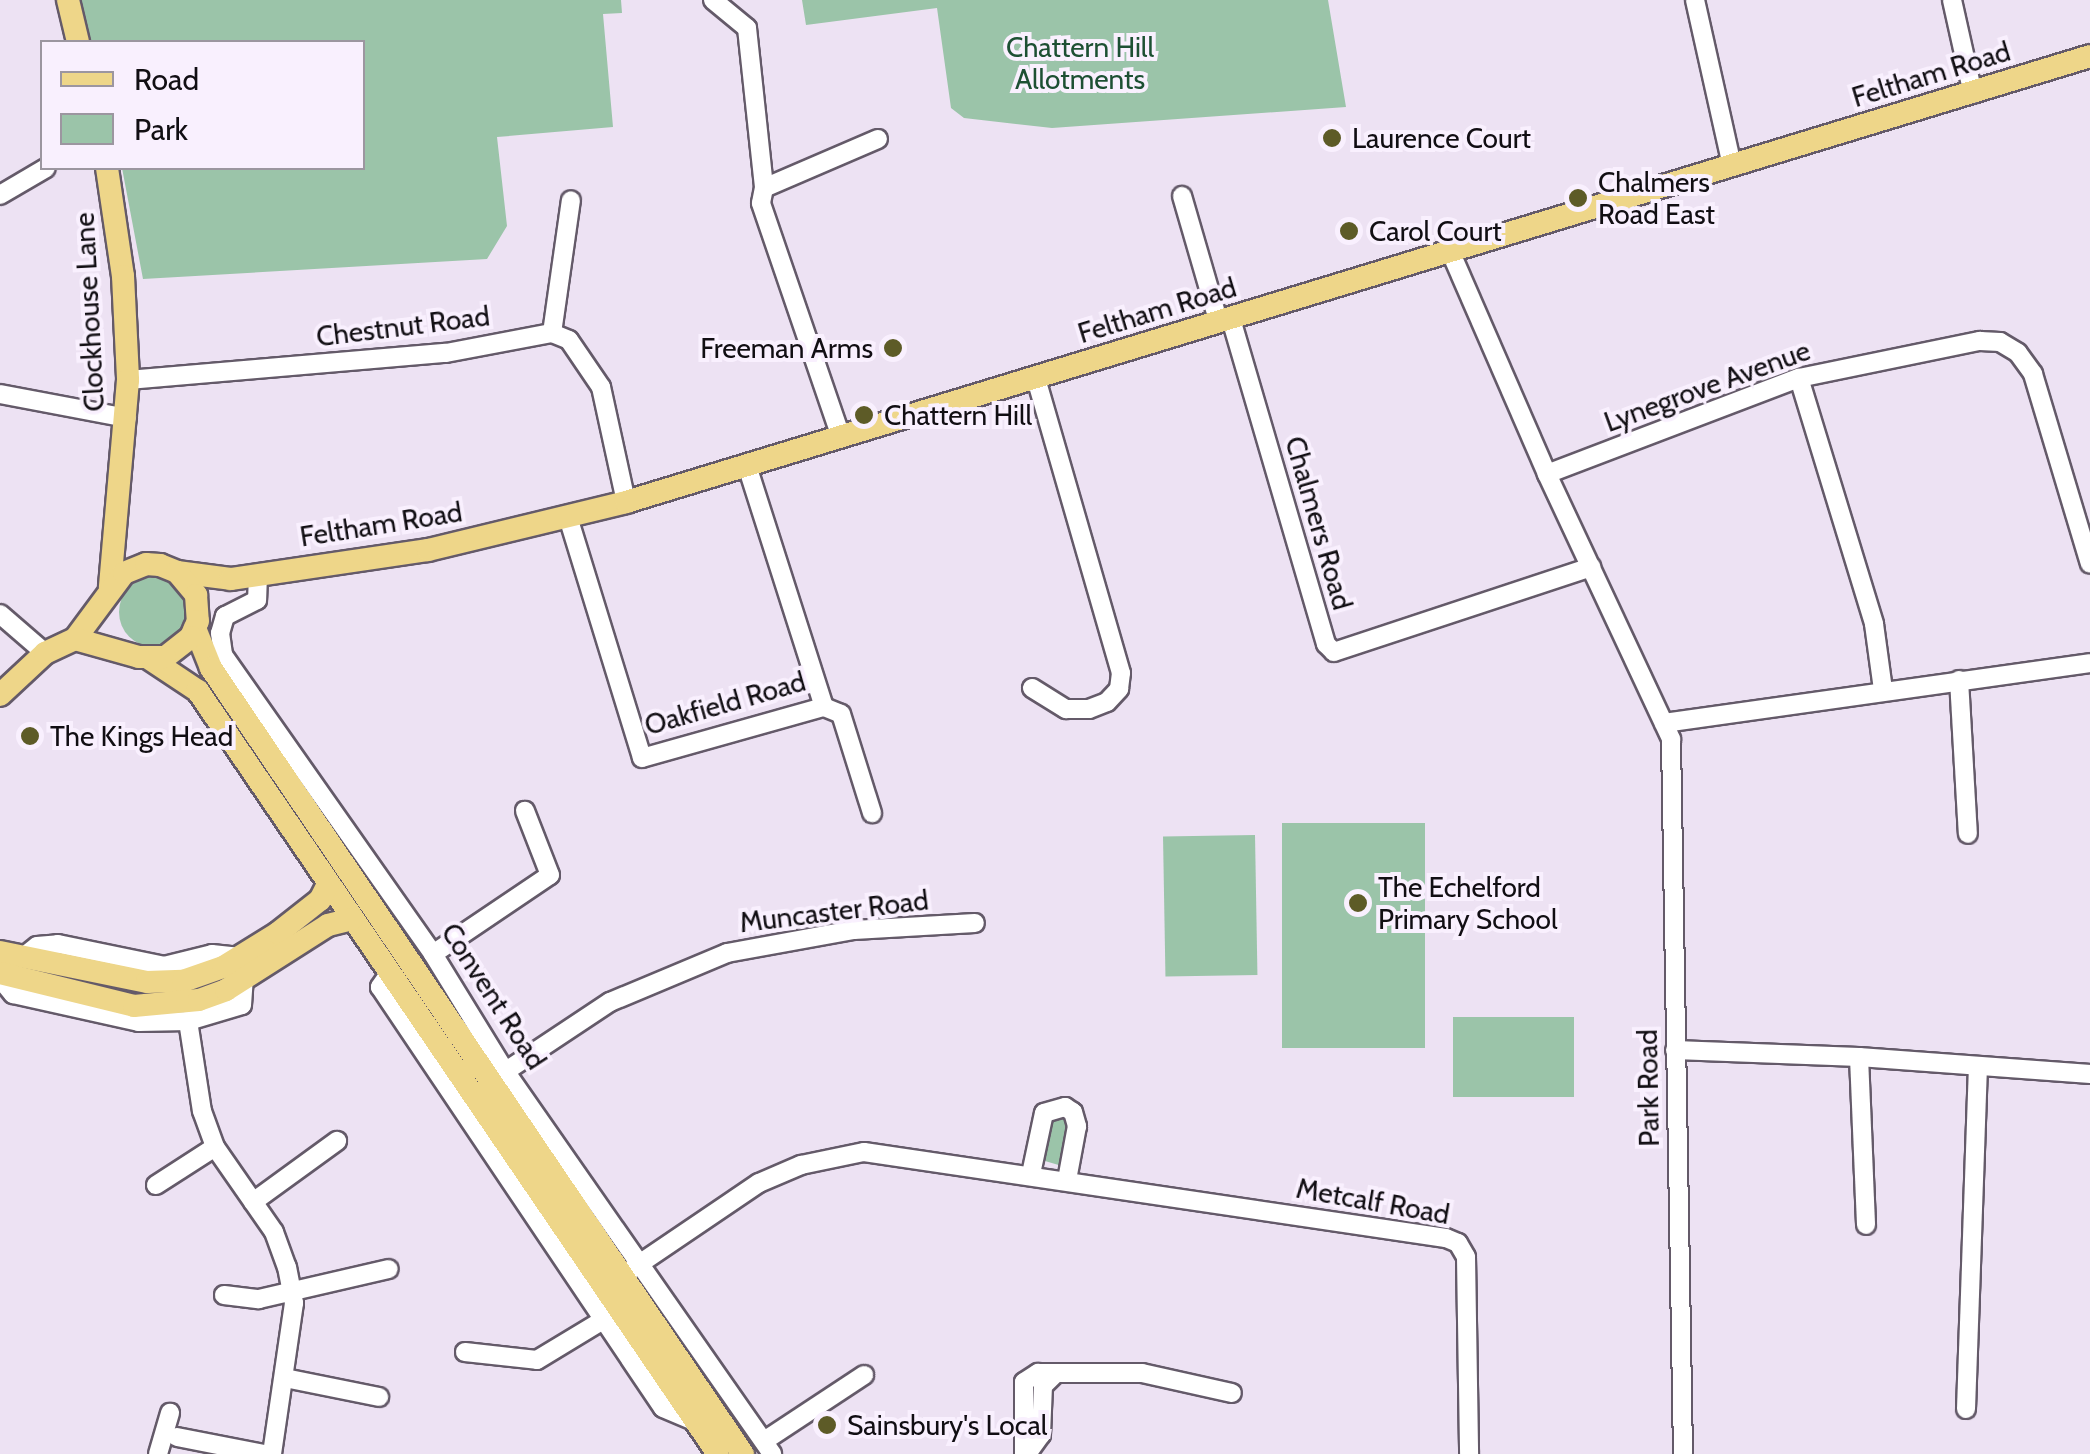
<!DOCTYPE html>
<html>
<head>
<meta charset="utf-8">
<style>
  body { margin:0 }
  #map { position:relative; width:2090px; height:1454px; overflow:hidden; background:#ede2f3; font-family:Cabin,sans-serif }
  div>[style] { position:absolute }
  .green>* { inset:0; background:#9bc4a9; transform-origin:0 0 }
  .round { border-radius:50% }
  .roads { filter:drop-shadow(2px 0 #645a69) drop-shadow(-2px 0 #645a69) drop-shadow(0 2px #645a69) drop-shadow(0 -2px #645a69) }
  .minor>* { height:18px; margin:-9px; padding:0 9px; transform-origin:9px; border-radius:9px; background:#fff }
  .major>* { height:22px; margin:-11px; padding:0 11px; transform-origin:11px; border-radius:11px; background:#eed689 }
  .dots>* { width:28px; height:28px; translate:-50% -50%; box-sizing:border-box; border:5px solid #f9f0fe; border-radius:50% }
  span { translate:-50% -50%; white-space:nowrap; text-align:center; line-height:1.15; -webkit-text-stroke:8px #f9f0fe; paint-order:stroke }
  .park-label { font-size:28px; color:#1d5033 }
  .street-label { font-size:28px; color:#110e13 }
  .poi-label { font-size:28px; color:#110e13 }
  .left { translate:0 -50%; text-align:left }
  .right { translate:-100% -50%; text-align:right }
  .legend { position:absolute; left:40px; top:40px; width:325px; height:130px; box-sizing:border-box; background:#f9f0fe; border:2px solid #9c96a0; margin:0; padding:12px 18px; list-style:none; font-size:30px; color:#110e13 }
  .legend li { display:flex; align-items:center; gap:20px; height:50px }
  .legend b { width:50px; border:2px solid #9c96a0 }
</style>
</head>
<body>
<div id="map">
  <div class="green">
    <div style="clip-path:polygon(77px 0,621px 0,622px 13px,603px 14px,613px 127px,497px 137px,507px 226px,487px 259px,143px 279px,122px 168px,362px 168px,362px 42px,87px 42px)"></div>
    <div style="clip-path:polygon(802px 0,1328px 0,1346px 107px,1052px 128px,964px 118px,951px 108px,937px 8px,806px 25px)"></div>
    <div class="round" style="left:119px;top:577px;width:70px;height:70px"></div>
    <div style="left:1425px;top:823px;width:225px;height:143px;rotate:90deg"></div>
    <div style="left:1255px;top:835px;width:140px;height:92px;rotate:89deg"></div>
    <div style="left:1453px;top:1017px;width:121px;height:80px"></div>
    <div style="clip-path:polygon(1057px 1114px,1071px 1116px,1062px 1166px,1045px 1161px,1044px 1154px,1051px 1120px)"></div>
  </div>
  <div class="roads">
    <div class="minor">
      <div style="left:713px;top:0;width:44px;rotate:39.5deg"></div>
      <div style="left:747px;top:28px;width:161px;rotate:83.9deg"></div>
      <div style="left:1695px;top:0;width:170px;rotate:77.4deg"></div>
      <div style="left:1952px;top:0;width:96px;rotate:77.4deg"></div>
      <div style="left:0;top:195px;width:53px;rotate:-30.4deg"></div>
      <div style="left:1182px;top:196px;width:132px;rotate:73.8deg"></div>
      <div style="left:1451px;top:253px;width:241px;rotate:66.5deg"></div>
      <div style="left:1547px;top:474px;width:293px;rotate:64.9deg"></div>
      <div style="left:1671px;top:739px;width:715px;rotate:89.04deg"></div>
      <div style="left:1231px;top:319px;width:339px;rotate:73.7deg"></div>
      <div style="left:1326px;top:644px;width:11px;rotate:45deg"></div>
      <div style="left:1334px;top:652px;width:271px;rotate:-18.3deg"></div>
      <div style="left:552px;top:333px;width:134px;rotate:-81.9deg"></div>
      <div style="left:1799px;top:378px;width:257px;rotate:73deg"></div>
      <div style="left:1874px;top:624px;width:67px;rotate:82.2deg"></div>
      <div style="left:128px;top:380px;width:319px;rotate:-4.9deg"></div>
      <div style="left:446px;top:353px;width:108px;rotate:-10.7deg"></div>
      <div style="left:552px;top:333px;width:18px;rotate:22deg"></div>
      <div style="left:569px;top:340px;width:57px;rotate:55.8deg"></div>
      <div style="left:601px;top:387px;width:118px;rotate:77.7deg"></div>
      <div style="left:0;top:394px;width:129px;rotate:10.7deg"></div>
      <div style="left:841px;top:437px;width:247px;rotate:-108.9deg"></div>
      <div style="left:761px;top:203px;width:15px;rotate:-79deg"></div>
      <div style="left:764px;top:188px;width:124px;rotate:-23.3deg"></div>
      <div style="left:1547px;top:474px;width:270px;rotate:-20.9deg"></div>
      <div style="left:1799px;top:378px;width:185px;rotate:-11.6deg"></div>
      <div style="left:1980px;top:341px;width:20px;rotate:3deg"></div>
      <div style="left:2000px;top:342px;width:21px;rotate:31deg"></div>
      <div style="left:2018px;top:353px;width:26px;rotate:54deg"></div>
      <div style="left:2033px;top:374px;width:198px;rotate:73.3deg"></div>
      <div style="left:568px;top:517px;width:252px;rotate:72.9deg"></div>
      <div style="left:642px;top:758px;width:189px;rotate:-15.7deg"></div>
      <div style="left:824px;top:707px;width:253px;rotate:-107.7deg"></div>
      <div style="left:258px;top:574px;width:26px;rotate:92deg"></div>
      <div style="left:257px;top:600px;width:36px;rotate:153deg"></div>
      <div style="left:225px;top:616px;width:18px;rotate:106deg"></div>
      <div style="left:220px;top:633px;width:22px;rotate:82deg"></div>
      <div style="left:223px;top:655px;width:365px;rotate:54.9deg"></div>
      <div style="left:433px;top:954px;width:137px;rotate:58.4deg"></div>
      <div style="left:505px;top:1071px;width:467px;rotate:55.1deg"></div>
      <div style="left:0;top:614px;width:60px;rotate:40.9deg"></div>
      <div style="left:1959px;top:680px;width:154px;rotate:86.7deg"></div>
      <div style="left:1032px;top:688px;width:40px;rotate:32deg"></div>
      <div style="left:1066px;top:709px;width:23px"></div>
      <div style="left:1089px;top:709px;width:19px;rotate:-21deg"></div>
      <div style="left:1107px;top:702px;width:18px;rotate:-47deg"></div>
      <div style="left:1119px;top:689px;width:16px;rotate:-83deg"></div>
      <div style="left:1121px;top:673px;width:307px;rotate:-106.1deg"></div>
      <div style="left:824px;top:707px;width:18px;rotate:22deg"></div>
      <div style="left:841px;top:714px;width:104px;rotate:72.6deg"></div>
      <div style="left:1664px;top:723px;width:430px;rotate:-8deg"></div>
      <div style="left:433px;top:954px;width:141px;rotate:-34deg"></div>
      <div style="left:550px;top:875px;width:69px;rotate:-111.3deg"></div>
      <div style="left:23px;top:957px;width:18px;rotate:-38deg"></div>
      <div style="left:37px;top:946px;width:21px;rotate:-5deg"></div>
      <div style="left:58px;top:944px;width:108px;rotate:11.7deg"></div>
      <div style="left:164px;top:966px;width:49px;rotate:-14deg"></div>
      <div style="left:212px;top:954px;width:28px;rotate:6deg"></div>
      <div style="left:389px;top:974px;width:16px;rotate:125deg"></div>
      <div style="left:380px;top:987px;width:507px;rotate:56.09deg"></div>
      <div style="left:663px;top:1408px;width:36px;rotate:23deg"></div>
      <div style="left:0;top:978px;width:21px;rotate:51deg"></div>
      <div style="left:13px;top:994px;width:129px;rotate:12.5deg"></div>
      <div style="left:139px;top:1022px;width:49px;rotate:-1.2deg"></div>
      <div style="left:188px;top:1021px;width:56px;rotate:-16.5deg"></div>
      <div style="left:242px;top:1005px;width:27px;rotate:-86deg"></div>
      <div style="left:188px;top:1021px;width:91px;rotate:81.2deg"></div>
      <div style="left:202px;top:1111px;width:38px;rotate:70deg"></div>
      <div style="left:215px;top:1147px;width:103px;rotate:55.2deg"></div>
      <div style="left:274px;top:1232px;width:37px;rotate:70deg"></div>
      <div style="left:287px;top:1267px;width:37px;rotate:79deg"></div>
      <div style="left:294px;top:1303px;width:153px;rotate:98.3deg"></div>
      <div style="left:1675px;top:1050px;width:184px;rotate:2.2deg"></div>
      <div style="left:1859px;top:1057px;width:232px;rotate:4.2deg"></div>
      <div style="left:1859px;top:1057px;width:168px;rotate:87.6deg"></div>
      <div style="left:497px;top:1077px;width:136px;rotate:-33.6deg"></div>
      <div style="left:610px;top:1002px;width:127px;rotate:-22.7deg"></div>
      <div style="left:727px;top:953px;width:129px;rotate:-10.3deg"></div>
      <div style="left:854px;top:930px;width:121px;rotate:-3.3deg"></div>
      <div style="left:1031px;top:1174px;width:62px;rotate:-78deg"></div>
      <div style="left:1044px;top:1113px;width:22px;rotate:-16deg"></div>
      <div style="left:1065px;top:1107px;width:9px;rotate:32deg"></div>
      <div style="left:1073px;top:1112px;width:15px;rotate:74deg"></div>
      <div style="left:1077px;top:1126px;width:55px;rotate:100.5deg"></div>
      <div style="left:156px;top:1185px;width:70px;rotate:-32.8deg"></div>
      <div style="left:253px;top:1202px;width:104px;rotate:-36deg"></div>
      <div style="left:623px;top:1275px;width:164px;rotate:-34.1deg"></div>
      <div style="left:759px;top:1183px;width:46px;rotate:-23.2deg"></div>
      <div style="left:801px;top:1165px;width:64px;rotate:-11.7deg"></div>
      <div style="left:864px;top:1152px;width:588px;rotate:8.41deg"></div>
      <div style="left:1446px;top:1238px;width:13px;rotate:23deg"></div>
      <div style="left:1458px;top:1243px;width:16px;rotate:60deg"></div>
      <div style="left:1466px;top:1257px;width:197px;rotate:89.1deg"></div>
      <div style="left:224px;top:1295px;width:35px;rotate:7deg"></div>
      <div style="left:259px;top:1299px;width:133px;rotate:-13deg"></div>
      <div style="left:465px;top:1352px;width:72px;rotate:6.3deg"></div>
      <div style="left:537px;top:1360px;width:77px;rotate:-31.2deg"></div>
      <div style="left:285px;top:1378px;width:96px;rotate:11.4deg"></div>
      <div style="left:1966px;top:1409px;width:343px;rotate:-88deg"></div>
      <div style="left:177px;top:1437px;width:89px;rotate:11.1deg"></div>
      <div style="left:764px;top:1441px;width:120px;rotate:-33.4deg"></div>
      <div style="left:158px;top:1454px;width:43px;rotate:-73.7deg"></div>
      <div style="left:1024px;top:1454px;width:72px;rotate:-90deg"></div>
      <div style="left:1024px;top:1382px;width:17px;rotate:-33deg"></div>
      <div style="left:1038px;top:1373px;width:104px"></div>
      <div style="left:1142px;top:1373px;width:92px;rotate:12.5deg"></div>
      <div style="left:1027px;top:1454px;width:24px;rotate:-54deg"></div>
      <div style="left:1041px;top:1435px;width:49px;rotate:-87.7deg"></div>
      <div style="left:1043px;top:1386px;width:18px;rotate:-45deg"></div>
    </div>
    <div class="major">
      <div style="left:68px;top:0;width:43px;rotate:76.6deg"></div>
      <div style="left:107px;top:168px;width:109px;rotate:81.6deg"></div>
      <div style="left:123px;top:276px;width:104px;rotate:87.2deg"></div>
      <div style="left:128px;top:380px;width:208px;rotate:95deg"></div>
      <div style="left:177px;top:572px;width:54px;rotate:7.4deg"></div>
      <div style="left:231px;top:579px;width:199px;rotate:-8.4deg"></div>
      <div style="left:428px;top:550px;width:204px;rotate:-13.6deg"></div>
      <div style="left:626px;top:502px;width:1530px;rotate:-16.94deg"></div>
      <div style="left:195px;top:628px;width:43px;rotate:68.2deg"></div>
      <div style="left:211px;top:668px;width:949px;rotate:55.91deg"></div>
      <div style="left:150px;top:659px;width:58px;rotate:33.7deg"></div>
      <div style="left:198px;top:691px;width:923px;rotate:55.72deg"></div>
      <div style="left:0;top:695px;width:62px;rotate:-43deg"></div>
      <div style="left:45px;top:653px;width:33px;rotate:-25deg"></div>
      <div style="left:75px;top:639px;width:82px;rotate:-53.4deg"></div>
      <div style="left:124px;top:573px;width:24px;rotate:-22deg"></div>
      <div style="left:146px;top:564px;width:14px;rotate:4deg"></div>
      <div style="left:160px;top:565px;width:18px;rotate:22deg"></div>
      <div style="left:177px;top:572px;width:30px;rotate:50deg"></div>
      <div style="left:196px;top:595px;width:26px;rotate:86deg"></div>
      <div style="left:198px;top:621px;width:17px;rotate:114deg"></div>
      <div style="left:191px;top:637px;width:33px;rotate:142deg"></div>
      <div style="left:165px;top:657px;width:26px;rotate:180deg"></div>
      <div style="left:139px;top:657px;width:66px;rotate:-164.3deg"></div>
      <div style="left:0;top:952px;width:150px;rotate:11.5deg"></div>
      <div style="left:147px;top:982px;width:36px;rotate:-2deg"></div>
      <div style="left:183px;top:981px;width:42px;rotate:-19.3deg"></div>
      <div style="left:223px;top:967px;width:65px;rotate:-31.7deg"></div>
      <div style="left:278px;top:933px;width:53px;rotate:-38.2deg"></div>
      <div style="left:320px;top:900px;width:18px;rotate:-63deg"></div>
      <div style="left:0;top:973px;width:138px;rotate:13.8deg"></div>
      <div style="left:134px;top:1006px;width:65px;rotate:-5.3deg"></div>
      <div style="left:199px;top:1000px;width:29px;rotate:-20deg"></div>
      <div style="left:226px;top:990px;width:121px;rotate:-32.5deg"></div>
      <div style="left:328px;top:925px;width:25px;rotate:-14deg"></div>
    </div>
  </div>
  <div class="dots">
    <div style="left:1332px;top:138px;background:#5d5b27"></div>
    <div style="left:1578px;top:198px;background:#5d5b27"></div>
    <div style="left:1349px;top:231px;background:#5d5b27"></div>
    <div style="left:893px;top:348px;background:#5d5b27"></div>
    <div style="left:864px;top:415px;background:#5d5b27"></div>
    <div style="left:30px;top:736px;background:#5d5b27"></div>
    <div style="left:1358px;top:903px;background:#5d5b27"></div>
    <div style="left:827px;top:1425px;background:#5d5b27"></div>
  </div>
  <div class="park-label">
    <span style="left:1080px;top:63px">Chattern Hill<br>Allotments</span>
  </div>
  <div class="street-label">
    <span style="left:1931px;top:74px;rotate:-17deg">Feltham Road</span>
    <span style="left:1157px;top:310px;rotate:-17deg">Feltham Road</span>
    <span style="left:89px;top:312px;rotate:-93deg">Clockhouse Lane</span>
    <span style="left:403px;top:326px;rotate:-7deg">Chestnut Road</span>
    <span style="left:1707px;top:386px;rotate:-20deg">Lynegrove Avenue</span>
    <span style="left:1319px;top:523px;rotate:74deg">Chalmers Road</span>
    <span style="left:381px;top:524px;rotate:-9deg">Feltham Road</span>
    <span style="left:725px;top:703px;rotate:-16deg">Oakfield Road</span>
    <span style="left:834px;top:911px;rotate:-7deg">Muncaster Road</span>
    <span style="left:494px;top:996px;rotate:57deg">Convent Road</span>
    <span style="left:1648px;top:1088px;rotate:-91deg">Park Road</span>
    <span style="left:1373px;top:1201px;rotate:10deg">Metcalf Road</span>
  </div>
  <div class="poi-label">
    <span class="left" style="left:1352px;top:138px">Laurence Court</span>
    <span class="left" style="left:1598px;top:198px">Chalmers<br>Road East</span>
    <span class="left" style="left:1369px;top:231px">Carol Court</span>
    <span class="right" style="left:873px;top:348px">Freeman Arms</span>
    <span class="left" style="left:884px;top:415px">Chattern Hill</span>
    <span class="left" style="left:50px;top:736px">The Kings Head</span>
    <span class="left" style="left:1378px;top:903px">The Echelford<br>Primary School</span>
    <span class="left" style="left:847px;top:1425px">Sainsbury's Local</span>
  </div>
  <ul class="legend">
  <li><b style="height:12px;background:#eed689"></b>Road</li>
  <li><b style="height:28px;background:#9bc4a9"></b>Park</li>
  </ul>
</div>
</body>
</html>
